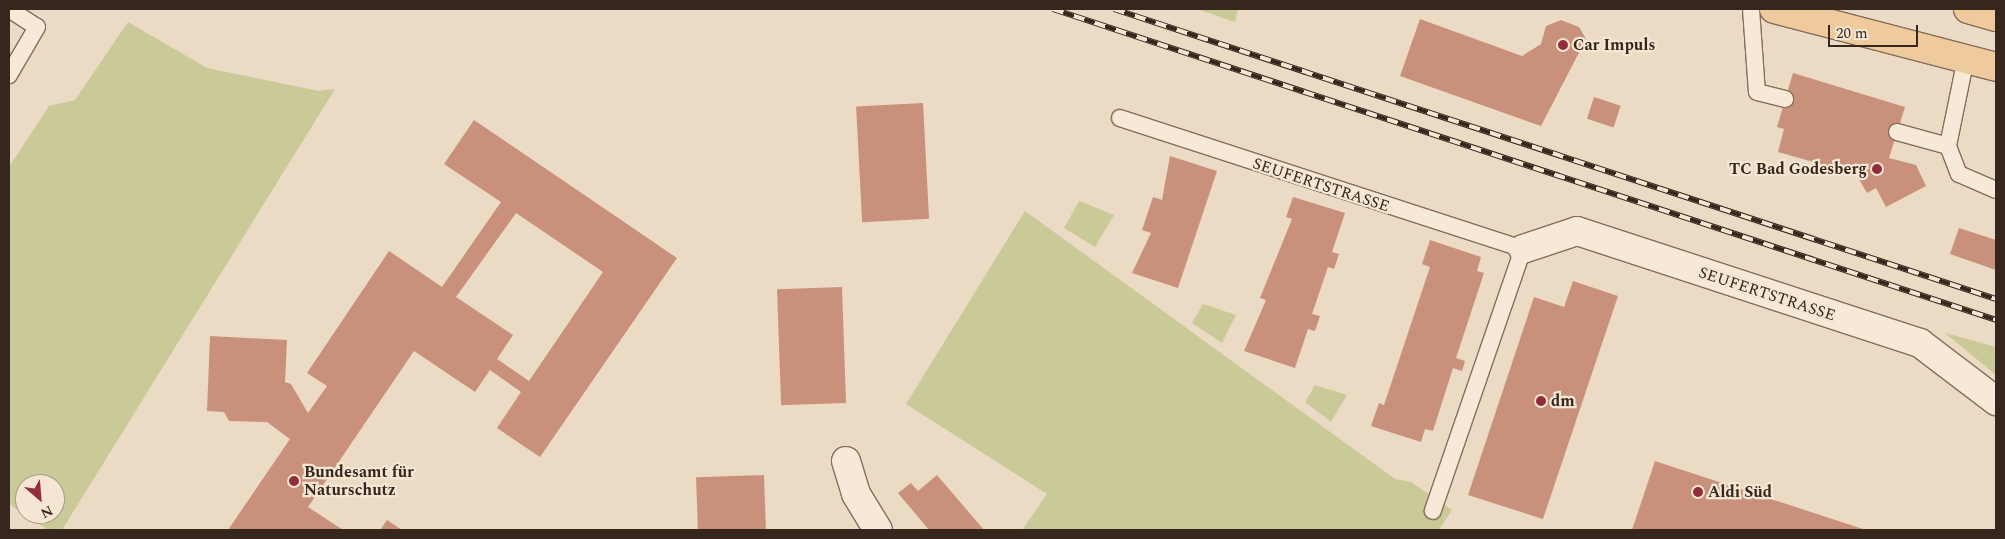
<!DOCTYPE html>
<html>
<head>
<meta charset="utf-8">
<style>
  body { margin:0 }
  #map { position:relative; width:2005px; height:539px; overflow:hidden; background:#ecdbc4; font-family:Spectral,serif }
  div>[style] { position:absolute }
  .green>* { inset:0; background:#cac998 }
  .building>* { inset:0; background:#c9917b; transform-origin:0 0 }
  .roads { filter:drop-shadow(1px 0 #866c5b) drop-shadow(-1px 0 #866c5b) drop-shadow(0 1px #866c5b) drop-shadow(0 -1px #866c5b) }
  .lane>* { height:16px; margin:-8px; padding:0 8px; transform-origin:8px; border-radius:8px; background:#f7e9d7 }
  .street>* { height:28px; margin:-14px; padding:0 14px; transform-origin:14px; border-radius:14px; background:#f7e9d7 }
  .primary>* { height:28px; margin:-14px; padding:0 14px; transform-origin:14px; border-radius:14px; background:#eeca9d }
  .rail>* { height:5.5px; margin-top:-2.75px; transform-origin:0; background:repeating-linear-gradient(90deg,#f4e6d3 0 11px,#36271e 0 22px); box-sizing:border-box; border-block:1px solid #36271e }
  .dots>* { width:14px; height:14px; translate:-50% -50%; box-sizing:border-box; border:2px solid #f4e6d3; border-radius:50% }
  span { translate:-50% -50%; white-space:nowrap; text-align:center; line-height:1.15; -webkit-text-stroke:4.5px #f4e6d3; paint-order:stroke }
  .poi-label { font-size:16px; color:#36271e; font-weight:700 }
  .left { translate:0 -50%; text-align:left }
  .right { translate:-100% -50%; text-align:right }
  .street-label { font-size:16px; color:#36271e }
  .frame { position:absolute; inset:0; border:10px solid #36271e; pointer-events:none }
  .north { position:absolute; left:15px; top:474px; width:50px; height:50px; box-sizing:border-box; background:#f4e6d3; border:1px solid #a89a8b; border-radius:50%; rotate:153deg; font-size:14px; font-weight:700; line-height:20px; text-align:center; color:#36271e }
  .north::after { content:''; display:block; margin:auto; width:18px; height:22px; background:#922d3c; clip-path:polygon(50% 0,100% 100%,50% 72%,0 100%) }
  .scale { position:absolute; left:1828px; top:25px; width:90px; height:22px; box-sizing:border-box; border:2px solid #36271e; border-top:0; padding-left:6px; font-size:15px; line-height:18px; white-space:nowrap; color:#36271e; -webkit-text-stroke:4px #f4e6d3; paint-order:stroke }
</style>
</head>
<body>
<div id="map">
  <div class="green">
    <div style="clip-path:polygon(1197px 9px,1238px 9px,1235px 22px)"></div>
    <div style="clip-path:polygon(evenodd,128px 22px,207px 68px,319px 91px,335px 89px,62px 530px,48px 530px,9px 504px,9px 167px,49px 106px,75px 100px,128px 22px,25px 484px,55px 484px,55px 514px,25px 514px,25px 484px)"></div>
    <div style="clip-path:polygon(1079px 201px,1114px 215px,1095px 247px,1064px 228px)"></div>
    <div style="clip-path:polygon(1025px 211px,1395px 479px,1411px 482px,1452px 510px,1439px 530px,1022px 530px,1047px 494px,906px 404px)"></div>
    <div style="clip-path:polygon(1203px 304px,1236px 315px,1222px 343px,1192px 323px)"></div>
    <div style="clip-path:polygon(1945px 333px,1996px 347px,1996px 375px)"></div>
    <div style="clip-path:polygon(1315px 385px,1347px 395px,1331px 422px,1305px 402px)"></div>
  </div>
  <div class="building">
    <div style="clip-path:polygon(1420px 19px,1522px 56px,1541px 44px,1546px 26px,1561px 20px,1579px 27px,1586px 39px,1541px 126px,1400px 76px)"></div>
    <div style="clip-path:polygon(1793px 73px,1905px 107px,1889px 158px,1916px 165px,1926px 186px,1886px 207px,1876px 188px,1867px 193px,1856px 174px,1778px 152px,1784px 129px,1777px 127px)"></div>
    <div style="left:1594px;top:97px;width:28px;height:23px;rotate:18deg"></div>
    <div style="left:923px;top:103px;width:116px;height:67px;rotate:87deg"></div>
    <div style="clip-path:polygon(evenodd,474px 120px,677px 258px,540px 457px,497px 428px,521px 392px,490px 370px,475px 392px,414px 351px,308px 507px,343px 530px,228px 530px,290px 439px,267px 422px,229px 421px,224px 412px,207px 411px,210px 336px,287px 340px,285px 382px,291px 384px,308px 413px,327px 386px,307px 373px,389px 251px,442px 287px,501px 202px,444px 164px,474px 120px,516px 213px,603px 272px,529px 381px,497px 359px,513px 335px,456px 297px,516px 213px)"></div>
    <div style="clip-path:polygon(1170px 156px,1217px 171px,1178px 288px,1132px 273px,1151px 233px,1142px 230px,1153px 197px,1162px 200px)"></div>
    <div style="clip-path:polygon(1293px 197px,1345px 213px,1332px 252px,1339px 254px,1334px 269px,1328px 267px,1312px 314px,1320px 316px,1315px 331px,1308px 329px,1295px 368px,1244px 351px,1266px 300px,1260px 298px,1292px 219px,1286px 217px)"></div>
    <div style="clip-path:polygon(1959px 228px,1996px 240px,1996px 270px,1950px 254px)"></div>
    <div style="clip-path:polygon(1430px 240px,1481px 257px,1477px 271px,1484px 273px,1456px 358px,1465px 361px,1462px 371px,1453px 368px,1433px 431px,1425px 429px,1421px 442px,1371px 426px,1379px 403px,1384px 405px,1430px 267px,1422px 264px)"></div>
    <div style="clip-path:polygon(1573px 281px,1618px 296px,1543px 519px,1468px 495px,1534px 297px,1564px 307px)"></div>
    <div style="left:842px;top:287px;width:116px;height:65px;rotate:88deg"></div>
    <div style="clip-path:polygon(1655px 461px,1866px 530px,1632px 530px)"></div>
    <div style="left:764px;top:475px;width:55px;height:68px;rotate:88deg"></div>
    <div style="clip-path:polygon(937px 475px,984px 530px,929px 530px,898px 493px,911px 483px,918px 491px)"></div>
    <div style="clip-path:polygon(387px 520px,402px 530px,380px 530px)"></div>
  </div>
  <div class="roads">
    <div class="lane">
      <div style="left:9px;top:9px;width:33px;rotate:33deg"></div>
      <div style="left:37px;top:27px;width:56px;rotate:120.3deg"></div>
      <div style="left:1751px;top:9px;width:83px;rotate:85.9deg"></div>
      <div style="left:1757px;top:92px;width:29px;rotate:14deg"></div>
      <div style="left:1966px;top:58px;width:90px;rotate:101.6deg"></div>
      <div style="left:1948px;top:146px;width:30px;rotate:69deg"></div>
      <div style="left:1959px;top:174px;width:40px;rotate:23.4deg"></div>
      <div style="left:1120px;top:118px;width:424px;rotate:18deg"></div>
      <div style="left:1523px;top:249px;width:277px;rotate:109deg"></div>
      <div style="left:1897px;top:132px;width:53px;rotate:15.4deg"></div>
    </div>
    <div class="street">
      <div style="left:1523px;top:249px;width:57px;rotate:-18.4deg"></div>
      <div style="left:1577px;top:231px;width:361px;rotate:18.1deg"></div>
      <div style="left:1920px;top:343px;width:96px;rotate:37.3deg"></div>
      <div style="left:846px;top:461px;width:34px;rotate:73deg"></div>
      <div style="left:856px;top:494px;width:42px;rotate:58.6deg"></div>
    </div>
    <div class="primary">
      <div style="left:1774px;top:9px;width:229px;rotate:14.6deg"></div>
      <div style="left:1968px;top:9px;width:29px;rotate:16deg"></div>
    </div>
  </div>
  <div class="rail">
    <div style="left:1053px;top:9px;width:993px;rotate:18.25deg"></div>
    <div style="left:1114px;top:9px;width:928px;rotate:18.2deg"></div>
  </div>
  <div class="dots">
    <div style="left:1563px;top:45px;background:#922d3c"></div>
    <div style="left:1877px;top:169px;background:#922d3c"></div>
    <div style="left:1541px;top:401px;background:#922d3c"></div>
    <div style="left:294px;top:481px;background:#922d3c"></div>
    <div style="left:1698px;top:492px;background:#922d3c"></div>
  </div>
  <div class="poi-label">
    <span class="left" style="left:1573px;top:45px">Car Impuls</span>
    <span class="right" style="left:1867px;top:169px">TC Bad Godesberg</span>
    <span class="left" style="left:1551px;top:401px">dm</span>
    <span class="left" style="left:304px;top:481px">Bundesamt für<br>Naturschutz</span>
    <span class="left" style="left:1708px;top:492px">Aldi Süd</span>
  </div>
  <div class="street-label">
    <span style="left:1321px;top:185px;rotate:18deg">SEUFERTSTRASSE</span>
    <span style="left:1767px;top:294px;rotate:18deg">SEUFERTSTRASSE</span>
  </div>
  <div class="frame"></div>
  <div class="north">N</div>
  <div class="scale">20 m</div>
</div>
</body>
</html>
